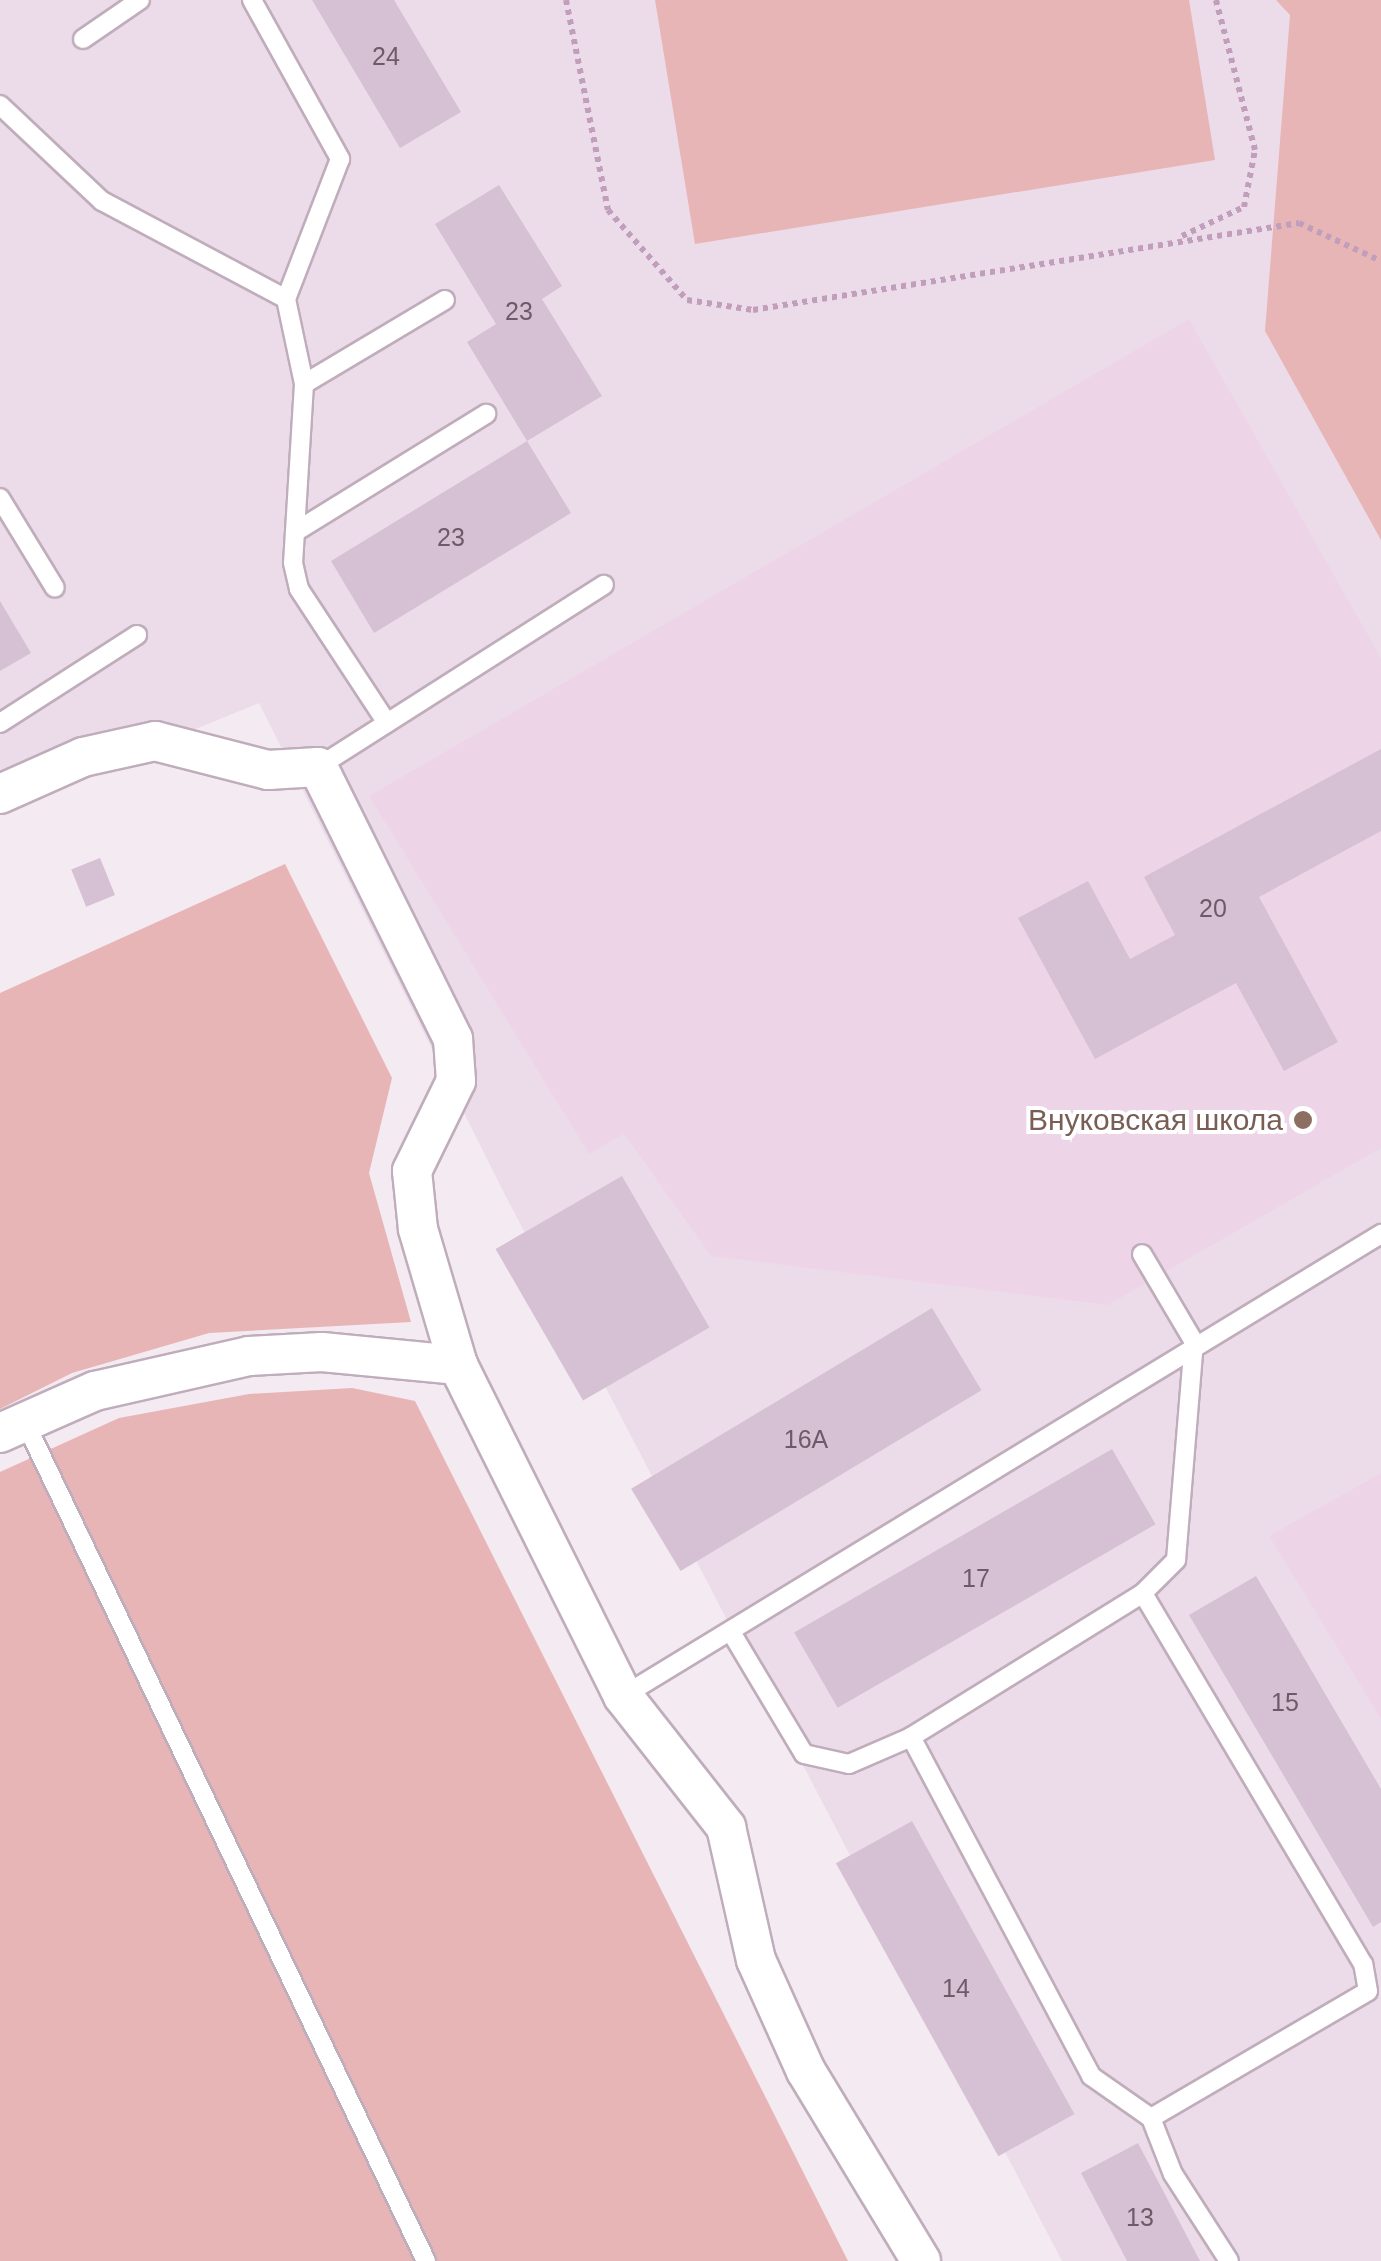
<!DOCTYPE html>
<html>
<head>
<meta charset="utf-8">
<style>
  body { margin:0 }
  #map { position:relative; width:1381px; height:2261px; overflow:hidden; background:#f4eaf2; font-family:Arial,sans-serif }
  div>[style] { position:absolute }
  .residential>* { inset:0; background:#ecdce9 }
  .education>* { inset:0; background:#edd5e7 }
  .green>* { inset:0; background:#e7b5b6 }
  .building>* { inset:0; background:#d6c0d3; transform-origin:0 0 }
  .path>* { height:6px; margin-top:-3px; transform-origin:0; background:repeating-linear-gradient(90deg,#c19ebb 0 5px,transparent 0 10px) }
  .roads { filter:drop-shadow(2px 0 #c0adbc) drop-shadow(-2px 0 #c0adbc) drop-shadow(0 2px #c0adbc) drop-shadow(0 -2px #c0adbc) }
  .lane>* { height:18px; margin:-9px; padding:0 9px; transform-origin:9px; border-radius:9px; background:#fff }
  .street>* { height:38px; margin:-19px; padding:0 19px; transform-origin:19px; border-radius:19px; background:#fff }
  .dots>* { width:28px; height:28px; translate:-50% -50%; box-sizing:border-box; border:5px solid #fff; border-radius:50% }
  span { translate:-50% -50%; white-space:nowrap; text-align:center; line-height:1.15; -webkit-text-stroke:8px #fff; paint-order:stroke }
  .number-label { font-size:25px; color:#6c5a69 }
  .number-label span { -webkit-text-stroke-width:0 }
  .education-label { font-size:30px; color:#785e54 }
  .right { translate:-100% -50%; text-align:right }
</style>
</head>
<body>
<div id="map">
  <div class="residential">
    <div style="clip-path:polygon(0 0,1373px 0,1381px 9px,1381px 2261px,1062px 2261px,502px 1189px,259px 703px,0 809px)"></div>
  </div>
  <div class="education">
    <div style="clip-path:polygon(1189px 319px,1381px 658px,1381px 1148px,1108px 1305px,711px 1256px,624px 1134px,589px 1154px,369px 796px)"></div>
    <div style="clip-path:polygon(1381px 1473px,1381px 1719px,1269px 1536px)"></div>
  </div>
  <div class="green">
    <div style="clip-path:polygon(655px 0,1189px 0,1215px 160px,695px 244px)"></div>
    <div style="clip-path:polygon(1276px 0,1381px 0,1381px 540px,1265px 331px,1290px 15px)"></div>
    <div style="clip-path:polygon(285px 864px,392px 1078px,369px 1173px,411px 1322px,209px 1333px,72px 1373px,0 1409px,0 993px)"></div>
    <div style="clip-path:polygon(352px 1388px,415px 1401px,848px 2261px,0 2261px,0 1472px,119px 1418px,249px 1394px)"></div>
  </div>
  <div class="building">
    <div style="clip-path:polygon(312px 0,394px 0,461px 112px,400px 148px)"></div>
    <div style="clip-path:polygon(499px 185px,562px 286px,542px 299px,602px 396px,527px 441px,571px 513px,374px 633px,331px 561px,527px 441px,467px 342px,496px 324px,435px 224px)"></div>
    <div style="clip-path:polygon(0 601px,31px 653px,0 671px)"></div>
    <div style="clip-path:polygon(1381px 749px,1381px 831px,1259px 897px,1338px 1042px,1284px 1071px,1236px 983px,1095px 1059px,1018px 918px,1088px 881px,1130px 959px,1175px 935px,1144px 877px)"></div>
    <div style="left:100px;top:858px;width:40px;height:31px;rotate:68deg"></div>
    <div style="left:622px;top:1176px;width:175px;height:146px;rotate:60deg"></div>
    <div style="left:932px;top:1308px;width:96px;height:351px;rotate:59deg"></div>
    <div style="left:1112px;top:1449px;width:87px;height:367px;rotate:60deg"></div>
    <div style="clip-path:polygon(1256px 1576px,1381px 1789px,1381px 1922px,1373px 1927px,1189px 1615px)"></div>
    <div style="left:912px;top:1821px;width:335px;height:87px;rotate:61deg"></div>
    <div style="clip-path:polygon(1138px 2143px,1200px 2261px,1127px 2261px,1081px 2173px)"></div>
  </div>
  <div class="path">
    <div style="left:566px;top:0;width:214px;rotate:78.7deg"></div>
    <div style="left:608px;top:210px;width:120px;rotate:48.7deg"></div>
    <div style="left:687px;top:300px;width:67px;rotate:8.6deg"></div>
    <div style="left:753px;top:310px;width:553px;rotate:-9.05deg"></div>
    <div style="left:1299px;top:223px;width:90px;rotate:24.9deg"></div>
    <div style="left:1182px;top:236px;width:68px;rotate:-25.1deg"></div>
    <div style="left:1244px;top:207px;width:58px;rotate:-79.1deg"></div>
    <div style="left:1255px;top:150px;width:155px;rotate:-104.6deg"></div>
  </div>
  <div class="roads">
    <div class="lane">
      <div style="left:252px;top:0;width:182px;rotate:61deg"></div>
      <div style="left:340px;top:159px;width:150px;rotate:111.1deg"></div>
      <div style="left:83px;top:39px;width:69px;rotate:-34.4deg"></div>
      <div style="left:0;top:105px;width:140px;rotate:43.3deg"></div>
      <div style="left:102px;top:201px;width:208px;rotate:28deg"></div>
      <div style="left:286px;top:299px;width:87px;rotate:78deg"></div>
      <div style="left:304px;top:384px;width:179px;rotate:93.5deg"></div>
      <div style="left:293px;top:563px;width:27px;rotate:77deg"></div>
      <div style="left:299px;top:589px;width:160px;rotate:56.7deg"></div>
      <div style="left:304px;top:384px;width:164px;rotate:-30.8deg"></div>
      <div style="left:0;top:498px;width:105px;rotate:58.6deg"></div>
      <div style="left:295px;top:532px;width:225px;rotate:-31.7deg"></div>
      <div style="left:0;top:723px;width:163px;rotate:-32.7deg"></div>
      <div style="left:318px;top:767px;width:339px;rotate:-32.5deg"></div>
      <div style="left:25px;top:1422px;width:930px;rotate:64.45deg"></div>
      <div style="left:731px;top:1632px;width:142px;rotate:59.1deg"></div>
      <div style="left:804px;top:1754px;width:46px;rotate:12.5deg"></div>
      <div style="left:849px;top:1764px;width:68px;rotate:-23.5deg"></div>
      <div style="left:911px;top:1737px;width:273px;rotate:-31.8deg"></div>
      <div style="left:1143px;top:1593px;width:47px;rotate:-45deg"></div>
      <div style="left:1176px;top:1560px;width:219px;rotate:-85.3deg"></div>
      <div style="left:1194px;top:1342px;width:102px;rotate:-120.6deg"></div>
      <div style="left:623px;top:1696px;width:888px;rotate:-31.36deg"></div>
      <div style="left:911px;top:1737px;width:384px;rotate:62deg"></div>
      <div style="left:1091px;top:2076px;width:73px;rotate:35deg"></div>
      <div style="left:1151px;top:2118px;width:251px;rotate:-30.3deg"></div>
      <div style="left:1368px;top:1991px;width:27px;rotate:-100deg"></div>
      <div style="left:1363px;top:1964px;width:431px;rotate:-120.7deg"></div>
      <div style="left:1151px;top:2118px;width:60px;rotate:68.6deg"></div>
      <div style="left:1173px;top:2174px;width:103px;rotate:57.2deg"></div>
    </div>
    <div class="street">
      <div style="left:0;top:794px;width:91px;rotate:-24deg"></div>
      <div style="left:83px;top:757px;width:74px;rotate:-12.5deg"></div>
      <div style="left:155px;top:741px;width:117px;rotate:14.4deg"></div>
      <div style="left:268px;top:770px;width:50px;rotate:-3.4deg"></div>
      <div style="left:318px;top:767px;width:304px;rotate:63.6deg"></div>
      <div style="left:453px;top:1039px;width:42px;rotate:85.9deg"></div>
      <div style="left:456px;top:1081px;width:100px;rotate:116.1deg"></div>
      <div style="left:412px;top:1171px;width:58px;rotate:84.1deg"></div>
      <div style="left:418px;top:1229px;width:142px;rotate:73.6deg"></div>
      <div style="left:458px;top:1365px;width:370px;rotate:63.5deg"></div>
      <div style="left:623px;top:1696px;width:167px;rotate:51.8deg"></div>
      <div style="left:726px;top:1827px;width:136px;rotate:77.3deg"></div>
      <div style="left:756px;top:1960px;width:122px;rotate:65.8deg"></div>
      <div style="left:806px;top:2071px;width:222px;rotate:58.8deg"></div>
      <div style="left:0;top:1433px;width:104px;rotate:-23.9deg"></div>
      <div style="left:95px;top:1391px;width:158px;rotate:-12.8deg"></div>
      <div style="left:249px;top:1356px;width:73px;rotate:-3.1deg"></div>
      <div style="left:322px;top:1352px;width:137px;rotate:5.5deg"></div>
    </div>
  </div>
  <div class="dots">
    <div style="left:1303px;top:1120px;background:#8d6e63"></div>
  </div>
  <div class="number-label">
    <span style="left:386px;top:56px">24</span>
    <span style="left:519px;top:311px">23</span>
    <span style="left:451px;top:537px">23</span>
    <span style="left:1213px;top:908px">20</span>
    <span style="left:806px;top:1439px">16А</span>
    <span style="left:976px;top:1578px">17</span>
    <span style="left:1285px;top:1702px">15</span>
    <span style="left:956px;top:1988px">14</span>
    <span style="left:1140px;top:2217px">13</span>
  </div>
  <div class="education-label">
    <span class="right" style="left:1283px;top:1120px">Внуковская школа</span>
  </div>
</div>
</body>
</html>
